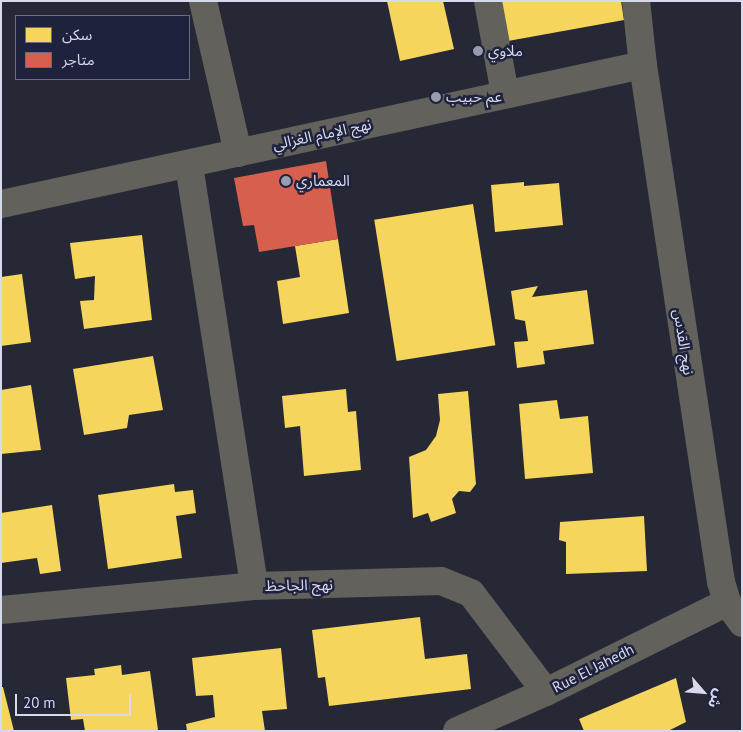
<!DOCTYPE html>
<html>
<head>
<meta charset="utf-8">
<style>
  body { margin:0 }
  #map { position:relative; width:743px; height:732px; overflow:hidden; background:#262836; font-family:"PT Sans","Noto Sans Arabic",sans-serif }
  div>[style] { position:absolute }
  .homes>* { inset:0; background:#f6d55c; transform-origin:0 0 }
  .shops>* { inset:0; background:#d6604d }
  .minor>* { height:28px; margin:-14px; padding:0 14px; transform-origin:14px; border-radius:14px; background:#62615b }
  .dots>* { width:14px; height:14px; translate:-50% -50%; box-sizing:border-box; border:2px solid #1f223d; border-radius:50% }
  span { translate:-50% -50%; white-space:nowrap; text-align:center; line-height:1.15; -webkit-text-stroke:5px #1f223d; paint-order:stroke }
  .poi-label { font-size:15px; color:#d7daec }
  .left { translate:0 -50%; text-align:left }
  .street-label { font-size:15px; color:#d7daec }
  .frame { position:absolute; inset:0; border:2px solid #d7daec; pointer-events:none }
  .legend { position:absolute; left:15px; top:15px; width:175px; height:65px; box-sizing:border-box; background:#1f223d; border:1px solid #696c83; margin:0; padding:6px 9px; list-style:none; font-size:15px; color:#d7daec }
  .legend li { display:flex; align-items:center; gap:10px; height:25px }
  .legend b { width:25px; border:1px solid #696c83 }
  .north { position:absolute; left:678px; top:667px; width:50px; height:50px; -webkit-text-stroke:4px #1f223d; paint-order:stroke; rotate:117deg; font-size:14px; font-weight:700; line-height:20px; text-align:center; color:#d7daec }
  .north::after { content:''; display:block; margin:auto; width:18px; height:22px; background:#d7daec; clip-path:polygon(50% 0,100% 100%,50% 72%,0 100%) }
  .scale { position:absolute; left:15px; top:694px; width:116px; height:22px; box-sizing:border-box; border:2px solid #d7daec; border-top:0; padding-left:6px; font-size:15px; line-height:18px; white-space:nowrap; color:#d7daec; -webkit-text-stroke:4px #1f223d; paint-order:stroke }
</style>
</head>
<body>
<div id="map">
  <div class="homes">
    <div style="clip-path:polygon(387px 1px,443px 1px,454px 49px,400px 61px)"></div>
    <div style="clip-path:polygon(501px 1px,621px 1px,624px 20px,508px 41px)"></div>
    <div style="clip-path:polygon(524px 182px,524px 186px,559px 183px,563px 225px,495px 232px,491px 185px)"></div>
    <div style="left:473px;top:204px;width:143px;height:100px;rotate:81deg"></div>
    <div style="clip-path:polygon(142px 235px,152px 320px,84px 329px,80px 301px,94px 300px,95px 276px,75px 279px,70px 243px)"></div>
    <div style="clip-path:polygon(338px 239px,349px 313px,283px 324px,277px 281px,300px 277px,295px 246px)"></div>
    <div style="clip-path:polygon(22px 274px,31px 342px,1px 346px,1px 277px)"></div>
    <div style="clip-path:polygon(538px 286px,532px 297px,587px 290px,594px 344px,543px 351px,545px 364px,517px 368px,514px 342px,528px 341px,525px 321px,515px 319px,511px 291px)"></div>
    <div style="clip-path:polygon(153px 356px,163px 410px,129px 415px,127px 428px,84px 435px,73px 369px)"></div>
    <div style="clip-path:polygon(31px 385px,41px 450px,1px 454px,1px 390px)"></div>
    <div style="clip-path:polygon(346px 389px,348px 412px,356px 411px,361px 470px,304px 476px,300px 426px,285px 428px,282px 396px)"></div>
    <div style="clip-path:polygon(468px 391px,476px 484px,470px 492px,459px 491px,452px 499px,456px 513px,431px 522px,428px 513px,413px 518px,409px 457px,426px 450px,436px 436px,440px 420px,438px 394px)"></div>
    <div style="clip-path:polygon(557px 400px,560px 419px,588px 416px,593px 473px,525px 479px,519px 404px)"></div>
    <div style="clip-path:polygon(174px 484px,175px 492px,193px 490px,196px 513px,176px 516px,182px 558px,108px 569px,98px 495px)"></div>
    <div style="clip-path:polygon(52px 505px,61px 571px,40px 574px,37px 558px,1px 563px,1px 513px)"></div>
    <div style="clip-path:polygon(644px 516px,647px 571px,566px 574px,566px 542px,559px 540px,560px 522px)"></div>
    <div style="clip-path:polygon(420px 617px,425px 659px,467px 654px,471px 689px,329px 706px,325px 677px,318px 678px,312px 630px)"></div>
    <div style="clip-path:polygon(281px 648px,287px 709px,262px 711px,265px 731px,187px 731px,186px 724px,215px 717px,213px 695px,196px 696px,192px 658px)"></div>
    <div style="clip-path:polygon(121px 665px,122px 675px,150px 671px,158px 730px,85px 731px,83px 719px,71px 720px,66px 678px,95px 675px,94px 669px)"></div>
    <div style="clip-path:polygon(676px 678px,686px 722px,668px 731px,584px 731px,579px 719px)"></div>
    <div style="clip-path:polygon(1px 687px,3px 687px,14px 731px,1px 731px)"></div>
  </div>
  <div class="shops">
    <div style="clip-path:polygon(326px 161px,338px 239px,259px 252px,254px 225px,243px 226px,234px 178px)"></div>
  </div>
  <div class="minor">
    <div style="left:203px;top:1px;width:156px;rotate:77deg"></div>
    <div style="left:488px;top:1px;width:95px;rotate:79.6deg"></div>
    <div style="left:636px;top:1px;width:64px;rotate:83.8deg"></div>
    <div style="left:643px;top:65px;width:523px;rotate:81.42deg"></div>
    <div style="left:721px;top:582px;width:21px;rotate:73deg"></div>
    <div style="left:727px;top:602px;width:26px;rotate:54deg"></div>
    <div style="left:189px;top:165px;width:426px;rotate:81.2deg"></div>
    <div style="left:1px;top:204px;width:657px;rotate:-12.22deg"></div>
    <div style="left:1px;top:610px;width:254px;rotate:-5.4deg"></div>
    <div style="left:254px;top:586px;width:187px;rotate:-1.5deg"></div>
    <div style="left:441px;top:581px;width:32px;rotate:22deg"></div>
    <div style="left:471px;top:593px;width:124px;rotate:52.9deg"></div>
    <div style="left:457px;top:731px;width:97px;rotate:-23.7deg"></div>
    <div style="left:546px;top:692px;width:202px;rotate:-26.4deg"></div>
  </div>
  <div class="dots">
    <div style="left:478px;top:51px;background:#999cac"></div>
    <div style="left:436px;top:97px;background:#999cac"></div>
    <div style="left:286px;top:181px;background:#999cac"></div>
  </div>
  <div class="poi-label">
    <span class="left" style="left:488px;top:51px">ملاوي</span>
    <span class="left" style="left:446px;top:97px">عم حبيب</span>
    <span class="left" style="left:296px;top:181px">المعماري</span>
  </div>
  <div class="street-label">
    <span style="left:322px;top:134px;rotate:-12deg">نهج الإمام الغزالي</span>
    <span style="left:684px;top:342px;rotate:81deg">نهج القدس</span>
    <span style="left:299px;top:585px;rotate:-1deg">نهج الجاحظ</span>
    <span style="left:593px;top:668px;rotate:-27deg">Rue El Jahedh</span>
  </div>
  <div class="frame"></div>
  <ul class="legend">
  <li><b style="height:14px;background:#f6d55c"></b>سكن</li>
  <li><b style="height:14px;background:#d6604d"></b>متاجر</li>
  </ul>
  <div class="north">ش</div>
  <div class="scale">20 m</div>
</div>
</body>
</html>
